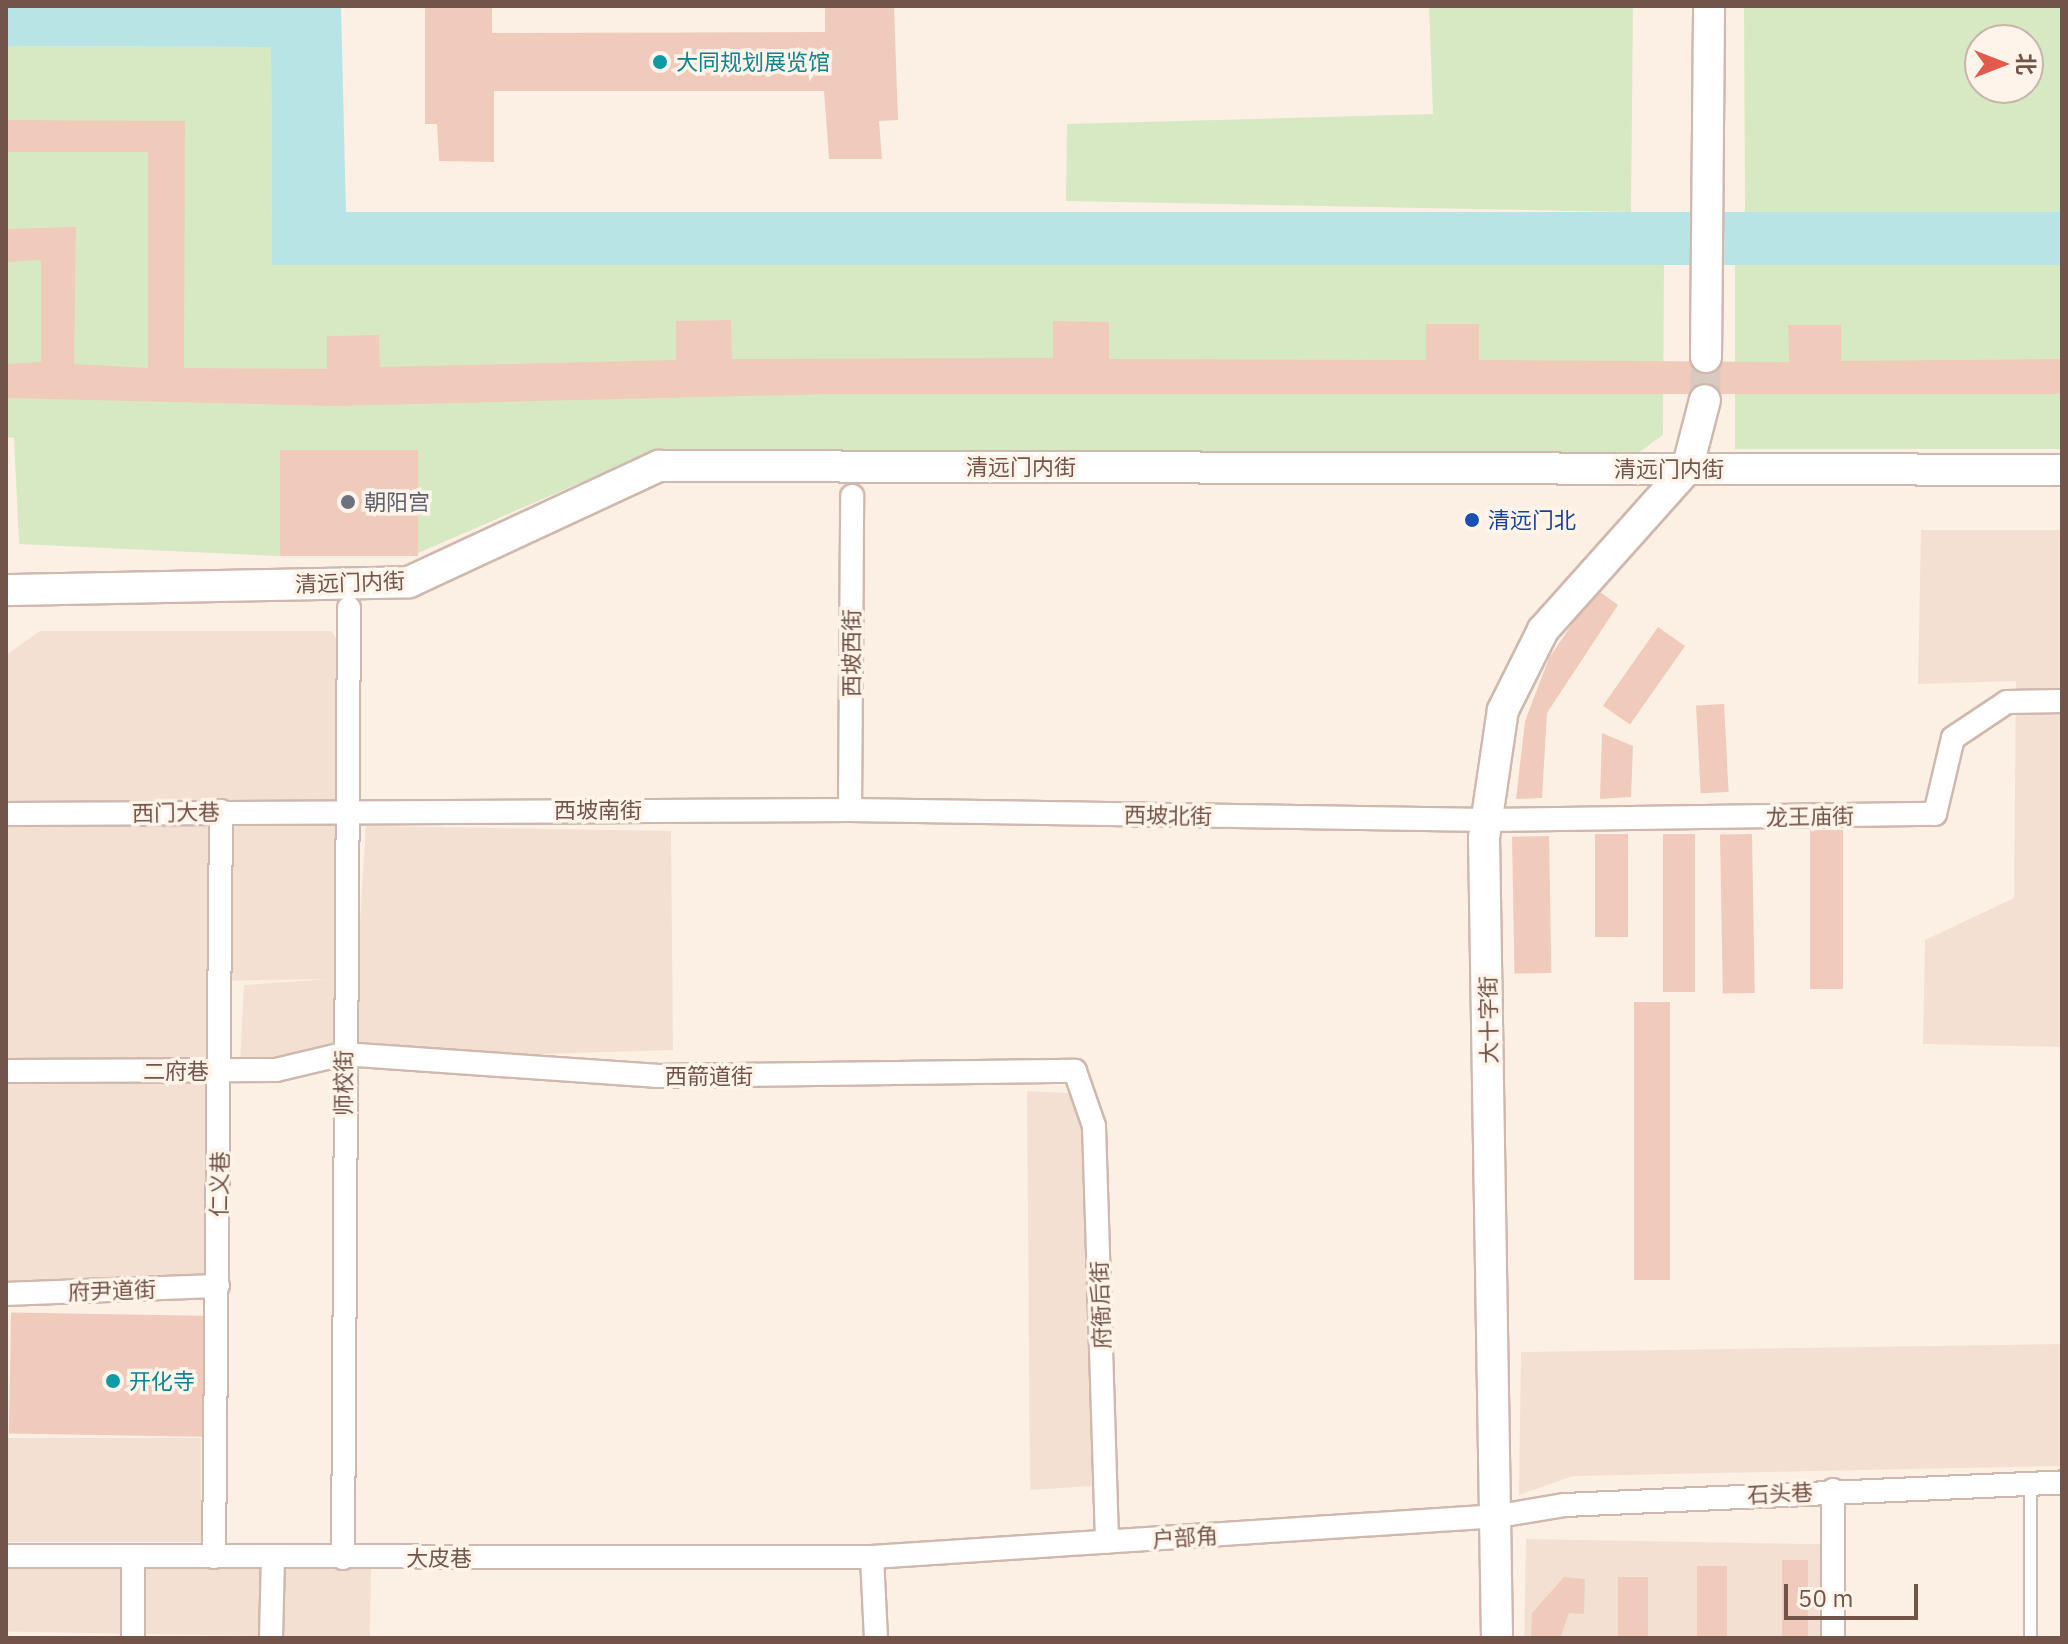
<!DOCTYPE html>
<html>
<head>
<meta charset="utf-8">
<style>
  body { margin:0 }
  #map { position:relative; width:2068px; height:1644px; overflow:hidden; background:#fcf0e4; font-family:"IBM Plex Sans","Noto Sans SC",sans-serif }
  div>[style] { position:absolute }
  .residential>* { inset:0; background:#f3e0d3; transform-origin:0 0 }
  .green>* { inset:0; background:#d7e9c3; transform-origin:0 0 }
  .water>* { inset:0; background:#b9e4e5 }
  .building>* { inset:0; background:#f0cbbc; transform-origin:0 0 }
  .secondary-tunnel>* { height:30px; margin-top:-15px; transform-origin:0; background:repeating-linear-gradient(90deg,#dac9be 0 30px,transparent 0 45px) }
  .roads { filter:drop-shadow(2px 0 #cfb8ae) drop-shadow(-2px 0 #cfb8ae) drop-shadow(0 2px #cfb8ae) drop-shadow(0 -2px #cfb8ae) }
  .lane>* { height:11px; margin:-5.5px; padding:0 5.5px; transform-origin:5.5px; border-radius:5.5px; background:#fff }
  .street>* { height:22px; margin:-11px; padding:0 11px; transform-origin:11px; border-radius:11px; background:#fff }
  .secondary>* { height:30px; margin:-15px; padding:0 15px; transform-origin:15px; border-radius:15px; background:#fff }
  .dots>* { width:22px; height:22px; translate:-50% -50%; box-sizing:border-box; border:4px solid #fff4ea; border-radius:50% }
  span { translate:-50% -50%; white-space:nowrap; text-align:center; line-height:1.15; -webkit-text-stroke:7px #fff4ea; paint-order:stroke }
  .culture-label { font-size:22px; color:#0d838f }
  .left { translate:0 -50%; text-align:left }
  .street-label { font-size:22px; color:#73544a }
  .worship-label { font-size:22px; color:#5b616d }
  .transit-label { font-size:22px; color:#164399 }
  .frame { position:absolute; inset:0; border:8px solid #73544a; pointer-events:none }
  .north { position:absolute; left:1964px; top:24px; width:80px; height:80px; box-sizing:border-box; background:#fff4ea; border:2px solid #c7b4aa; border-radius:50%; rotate:90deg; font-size:22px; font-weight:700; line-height:32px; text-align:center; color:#73544a }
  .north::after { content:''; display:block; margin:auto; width:28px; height:36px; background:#e25b4c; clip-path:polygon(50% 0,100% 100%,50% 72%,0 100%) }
  .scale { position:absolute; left:1784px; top:1584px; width:134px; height:36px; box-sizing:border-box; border:4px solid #73544a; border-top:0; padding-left:10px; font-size:24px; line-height:28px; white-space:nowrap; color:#73544a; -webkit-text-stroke:6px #fff4ea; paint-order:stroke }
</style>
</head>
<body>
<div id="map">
  <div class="residential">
    <div style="clip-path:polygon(1921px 530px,2062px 530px,2062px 1047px,1923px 1044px,1925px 940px,2014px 898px,2016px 681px,1918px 684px)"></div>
    <div style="clip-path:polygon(40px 631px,332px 631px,350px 666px,357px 967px,366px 826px,671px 831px,673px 1050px,240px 1063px,244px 985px,329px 979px,212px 981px,206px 1287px,6px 1294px,6px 655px)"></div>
    <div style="clip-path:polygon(1027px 1091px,1068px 1093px,1087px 1130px,1092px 1486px,1030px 1490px)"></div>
    <div style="clip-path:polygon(2062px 1344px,2062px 1466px,1573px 1476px,1519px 1495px,1521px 1352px)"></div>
    <div style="left:201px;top:1438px;width:104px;height:195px;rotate:90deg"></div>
    <div style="left:1526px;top:1539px;width:298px;height:99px;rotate:1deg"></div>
    <div style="left:371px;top:1569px;width:69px;height:365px;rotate:91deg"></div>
  </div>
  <div class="green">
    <div style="clip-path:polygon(1429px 6px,1633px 6px,1631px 212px,1066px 201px,1067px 124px,1433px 114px)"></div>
    <div style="clip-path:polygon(evenodd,1744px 6px,2062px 6px,2062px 212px,1745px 212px,1744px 6px,1980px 40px,2028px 40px,2028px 88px,1980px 88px,1980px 40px)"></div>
    <div style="clip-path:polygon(6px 46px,271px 47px,272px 265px,1664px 264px,1663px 435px,1634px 456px,649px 453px,418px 553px,278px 556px,19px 544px,14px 438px,6px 437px)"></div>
    <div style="left:2062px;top:263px;width:186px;height:327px;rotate:90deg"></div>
  </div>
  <div class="water">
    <div style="clip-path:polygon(6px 6px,341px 6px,346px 212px,2062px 212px,2062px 265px,272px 265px,271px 47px,6px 46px)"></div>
  </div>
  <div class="building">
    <div style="clip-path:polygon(425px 6px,492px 6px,492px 33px,825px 32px,825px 6px,894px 6px,898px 120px,879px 121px,882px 159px,829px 159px,824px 91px,494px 91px,494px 162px,439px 161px,437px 124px,425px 124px)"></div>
    <div style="clip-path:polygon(6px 120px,185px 121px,184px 368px,327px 369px,327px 336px,379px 335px,380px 367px,676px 360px,676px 321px,731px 320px,732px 359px,1053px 358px,1053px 321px,1109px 322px,1109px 359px,1426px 360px,1426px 324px,1479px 324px,1479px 360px,1789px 362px,1788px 325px,1841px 325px,1841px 361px,2062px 359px,2062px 394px,831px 394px,333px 406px,6px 398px,6px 364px,41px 362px,41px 260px,6px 262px,6px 229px,76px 227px,74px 364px,148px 368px,148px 152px,6px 152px)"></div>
    <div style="left:280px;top:450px;width:138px;height:106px"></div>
    <div style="clip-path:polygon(1596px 589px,1618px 605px,1547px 713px,1542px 798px,1516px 799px,1525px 721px,1549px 658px)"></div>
    <div style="left:1658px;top:627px;width:33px;height:96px;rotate:35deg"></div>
    <div style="left:1724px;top:704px;width:88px;height:28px;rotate:87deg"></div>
    <div style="clip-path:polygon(1602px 733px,1633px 746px,1631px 797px,1600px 799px)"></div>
    <div style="left:1810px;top:830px;width:33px;height:159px"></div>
    <div style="left:1595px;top:834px;width:33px;height:103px"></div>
    <div style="left:1663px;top:834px;width:32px;height:158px"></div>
    <div style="left:1752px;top:834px;width:159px;height:32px;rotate:89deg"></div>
    <div style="left:1549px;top:836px;width:137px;height:37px;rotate:89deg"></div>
    <div style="left:1634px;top:1002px;width:36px;height:278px"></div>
    <div style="left:217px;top:1316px;width:121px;height:206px;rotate:91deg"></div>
    <div style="left:1782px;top:1560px;width:26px;height:78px"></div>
    <div style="left:1697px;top:1566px;width:30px;height:72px"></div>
    <div style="clip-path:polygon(1564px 1577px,1585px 1579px,1584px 1614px,1569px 1613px,1560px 1638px,1531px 1638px,1532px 1613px)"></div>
    <div style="left:1618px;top:1577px;width:30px;height:61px"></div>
  </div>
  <div class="secondary-tunnel">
    <div style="left:1705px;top:400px;width:43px;rotate:-88.7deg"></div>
  </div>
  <div class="roads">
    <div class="lane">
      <div style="left:2030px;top:1485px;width:153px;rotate:90deg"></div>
    </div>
    <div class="street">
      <div style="left:850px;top:810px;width:314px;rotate:-89.6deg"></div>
      <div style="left:6px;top:814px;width:844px;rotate:-0.27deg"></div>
      <div style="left:850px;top:810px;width:637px;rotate:0.9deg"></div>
      <div style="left:1487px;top:820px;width:448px;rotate:-0.8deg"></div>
      <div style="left:1935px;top:814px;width:78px;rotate:-76.7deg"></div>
      <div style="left:1953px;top:738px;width:65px;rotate:-33.7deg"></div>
      <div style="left:2007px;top:702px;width:55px;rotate:-1deg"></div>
      <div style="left:6px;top:1071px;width:270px;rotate:-0.2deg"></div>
      <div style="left:276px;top:1070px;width:69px;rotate:-13.4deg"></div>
      <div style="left:343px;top:1054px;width:313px;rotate:4deg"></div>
      <div style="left:655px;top:1076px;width:420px;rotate:-0.7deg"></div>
      <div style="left:1075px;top:1071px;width:58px;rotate:70.9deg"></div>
      <div style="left:1094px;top:1126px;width:416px;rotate:88.2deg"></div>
      <div style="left:6px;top:1294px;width:212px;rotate:-2.2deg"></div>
      <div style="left:6px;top:1556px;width:866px;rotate:0.07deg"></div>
      <div style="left:872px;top:1557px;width:628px;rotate:-3.74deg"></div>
      <div style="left:1499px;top:1516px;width:67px;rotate:-9.5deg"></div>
      <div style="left:1565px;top:1505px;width:498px;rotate:-2.6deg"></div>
      <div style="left:214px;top:1557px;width:746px;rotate:-89.46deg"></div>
      <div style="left:872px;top:1557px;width:81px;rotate:87.2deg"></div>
      <div style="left:343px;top:1558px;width:950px;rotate:-89.64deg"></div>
      <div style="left:133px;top:1638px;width:81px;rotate:-90deg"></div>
      <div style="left:271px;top:1638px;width:80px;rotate:-88.6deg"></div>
      <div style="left:1833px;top:1638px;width:148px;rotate:-90deg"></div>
    </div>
    <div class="secondary">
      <div style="left:1706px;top:357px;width:351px;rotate:-89.5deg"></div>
      <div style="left:1687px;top:469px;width:71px;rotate:-75.4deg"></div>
      <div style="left:6px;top:590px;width:403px;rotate:-1.1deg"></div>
      <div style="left:409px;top:582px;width:276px;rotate:-24.9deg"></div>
      <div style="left:659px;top:466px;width:1403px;rotate:0.16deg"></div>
      <div style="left:1497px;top:1638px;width:800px;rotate:-90.93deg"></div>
      <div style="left:1484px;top:838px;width:129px;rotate:-81.6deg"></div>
      <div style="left:1503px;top:710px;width:89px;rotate:-63.4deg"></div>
      <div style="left:1543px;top:630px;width:216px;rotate:-48.2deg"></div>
    </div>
  </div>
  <div class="dots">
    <div style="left:660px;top:62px;background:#0f9aa8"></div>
    <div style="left:348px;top:502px;background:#6b7280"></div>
    <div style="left:1472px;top:520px;background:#1a4fb4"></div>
    <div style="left:113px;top:1381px;background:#0f9aa8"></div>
  </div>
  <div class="culture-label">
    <span class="left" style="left:676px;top:62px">大同规划展览馆</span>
    <span class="left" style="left:129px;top:1381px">开化寺</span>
  </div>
  <div class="street-label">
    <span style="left:1021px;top:467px">清远门内街</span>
    <span style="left:1669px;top:469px">清远门内街</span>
    <span style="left:350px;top:582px;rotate:-2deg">清远门内街</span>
    <span style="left:851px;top:653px;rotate:-90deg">西坡西街</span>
    <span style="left:598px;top:810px">西坡南街</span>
    <span style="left:176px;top:812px;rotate:-1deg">西门大巷</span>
    <span style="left:1168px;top:815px;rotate:1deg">西坡北街</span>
    <span style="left:1810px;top:816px;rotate:-1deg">龙王庙街</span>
    <span style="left:1488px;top:1020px;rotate:-91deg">大十字街</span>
    <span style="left:176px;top:1071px">二府巷</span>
    <span style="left:709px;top:1076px">西箭道街</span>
    <span style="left:343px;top:1083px;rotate:-90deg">师校街</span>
    <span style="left:219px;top:1184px;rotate:-89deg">仁义巷</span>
    <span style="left:112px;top:1290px;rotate:-2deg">府尹道街</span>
    <span style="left:1100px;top:1305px;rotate:-92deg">府衙后街</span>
    <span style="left:1780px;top:1493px;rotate:-3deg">石头巷</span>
    <span style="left:1185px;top:1537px;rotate:-4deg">户部角</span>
    <span style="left:439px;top:1558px">大皮巷</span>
  </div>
  <div class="worship-label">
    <span class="left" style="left:364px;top:502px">朝阳宫</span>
  </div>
  <div class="transit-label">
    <span class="left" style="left:1488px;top:520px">清远门北</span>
  </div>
  <div class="frame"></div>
  <div class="north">北</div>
  <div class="scale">50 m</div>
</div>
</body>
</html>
